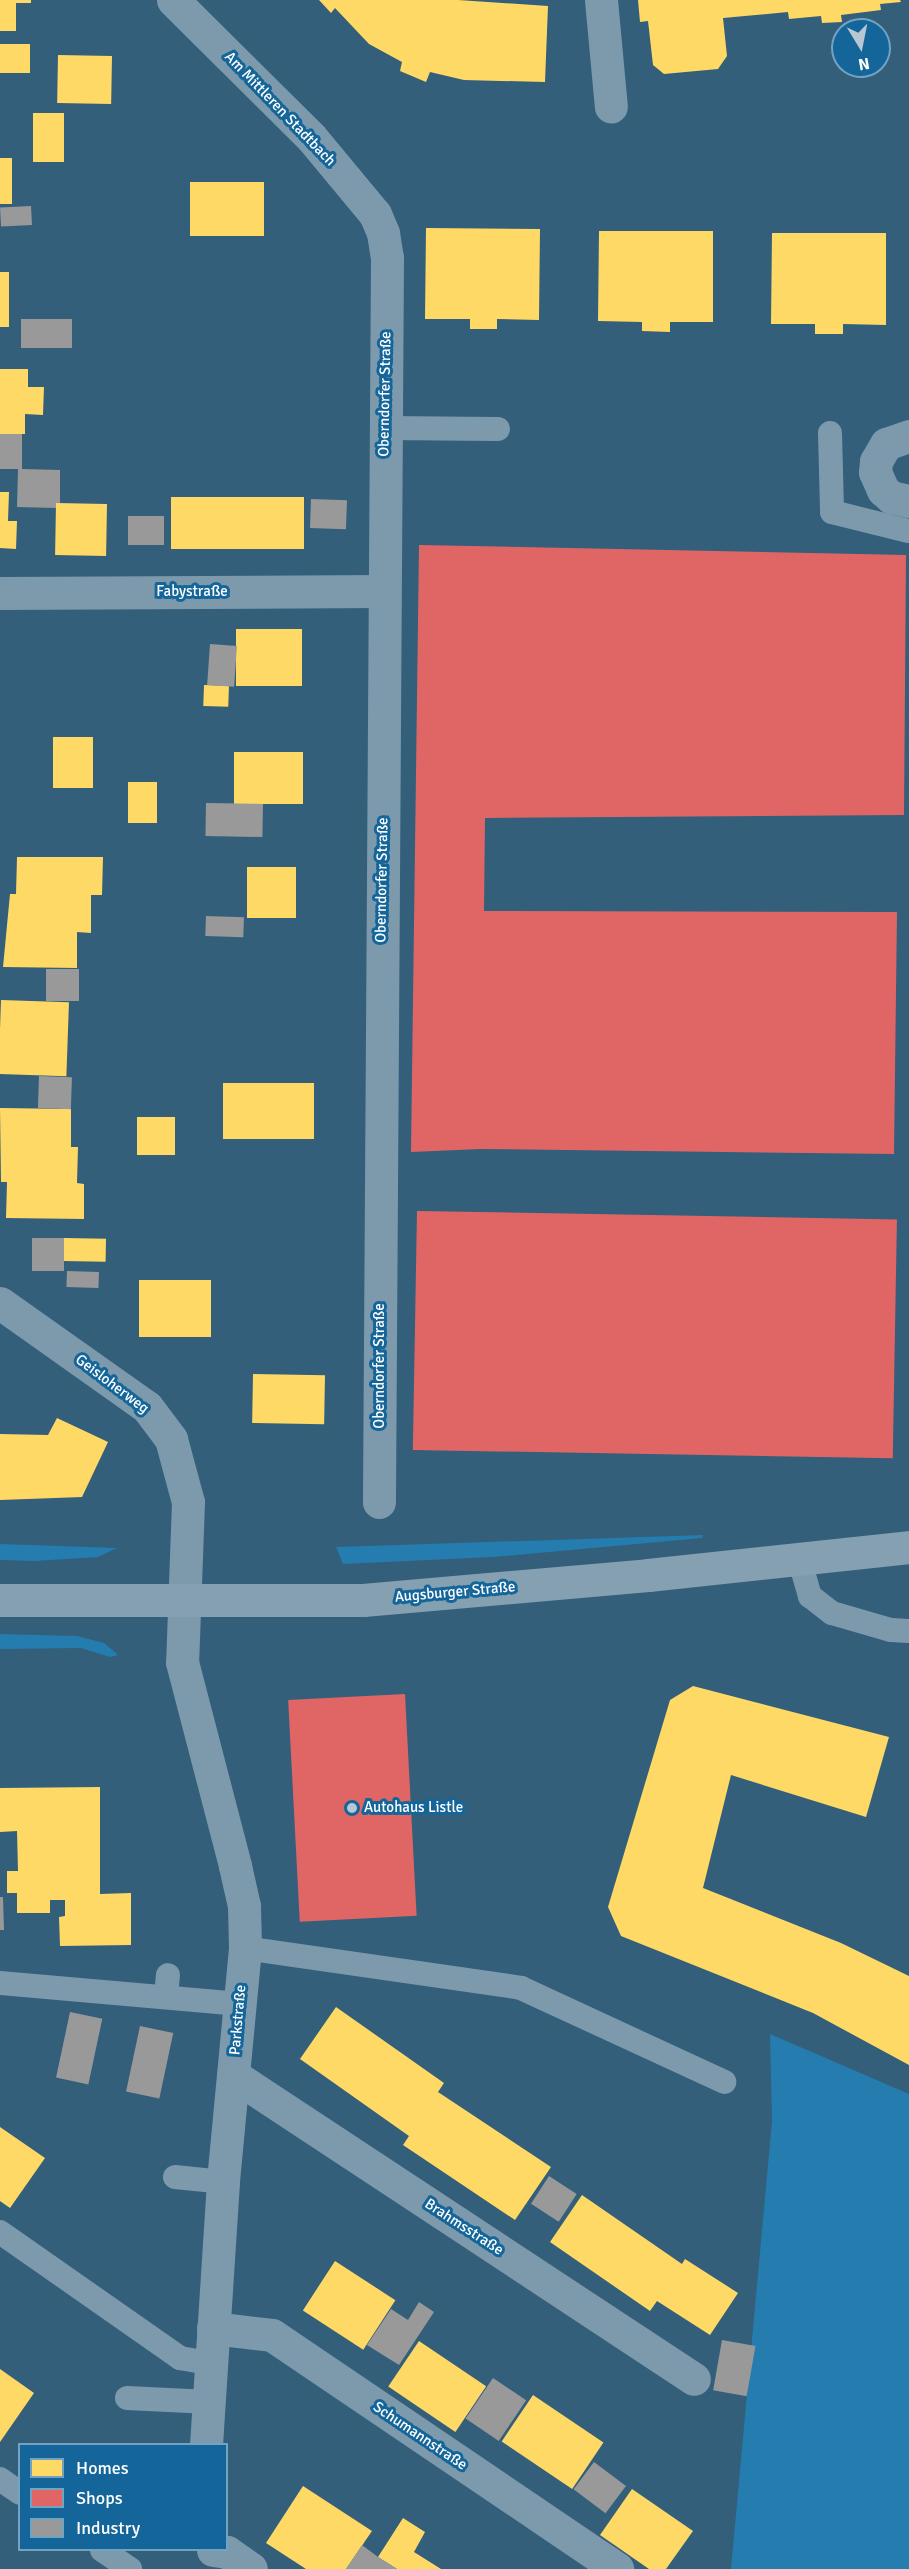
<!DOCTYPE html>
<html>
<head>
<meta charset="utf-8">
<style>
  body { margin:0 }
  #map { position:relative; width:909px; height:2569px; overflow:hidden; background:#335f7b; font-family:Signika,sans-serif }
  div>[style] { position:absolute }
  .green>* { inset:0; background:#257caf }
  .homes>* { inset:0; background:#ffd966; transform-origin:0 0 }
  .shops>* { inset:0; background:#e06666; transform-origin:0 0 }
  .industry>* { inset:0; background:#999; transform-origin:0 0 }
  .lane>* { height:24px; margin:-12px; padding:0 12px; transform-origin:12px; border-radius:12px; background:#7d9aad }
  .street>* { height:33px; margin:-16.5px; padding:0 16.5px; transform-origin:16.5px; border-radius:16.5px; background:#7d9aad }
  .secondary>* { height:33px; margin:-16.5px; padding:0 16.5px; transform-origin:16.5px; border-radius:16.5px; background:#84a0b1 }
  .dots>* { width:16px; height:16px; translate:-50% -50%; box-sizing:border-box; border:3px solid #14669a; border-radius:50% }
  span { translate:-50% -50%; white-space:nowrap; text-align:center; line-height:1.15; -webkit-text-stroke:6px #14669a; paint-order:stroke }
  .street-label { font-size:15px; color:#fff }
  .poi-label { font-size:15px; color:#fff }
  .left { translate:0 -50%; text-align:left }
  .legend { position:absolute; left:18px; top:2443px; width:210px; height:108px; box-sizing:border-box; background:#14669a; border:2px solid #72a3c2; margin:0; padding:8px 10px; list-style:none; font-size:18px; color:#fff }
  .legend li { display:flex; align-items:center; gap:12px; height:30px }
  .legend b { width:30px; border:2px solid #72a3c2 }
  .north { position:absolute; left:831px; top:18px; width:60px; height:60px; box-sizing:border-box; background:#14669a; border:2px solid #72a3c2; border-radius:50%; rotate:170deg; font-size:16px; font-weight:700; line-height:24px; text-align:center; color:#fff }
  .north::after { content:''; display:block; margin:auto; width:21px; height:27px; background:#b8c7d1; clip-path:polygon(50% 0,100% 100%,50% 72%,0 100%) }
</style>
</head>
<body>
<div id="map">
  <div class="green">
    <div style="clip-path:polygon(703px 1535px,702px 1538px,493px 1557px,343px 1564px,336px 1547px)"></div>
    <div style="clip-path:polygon(0 1544px,117px 1548px,98px 1557px,34px 1561px,0 1560px)"></div>
    <div style="clip-path:polygon(0 1634px,77px 1636px,104px 1643px,118px 1655px,110px 1657px,81px 1648px,0 1649px)"></div>
    <div style="clip-path:polygon(770px 2034px,909px 2094px,909px 2569px,731px 2569px,772px 2121px)"></div>
  </div>
  <div class="homes">
    <div style="clip-path:polygon(0 0,31px 0,31px 3px,16px 3px,16px 31px,0 31px)"></div>
    <div style="clip-path:polygon(319px 0,458px 0,548px 6px,545px 82px,464px 80px,430px 72px,426px 82px,400px 71px,402px 62px,369px 44px,335px 8px,331px 13px)"></div>
    <div style="clip-path:polygon(638px 0,900px 0,901px 2px,880px 4px,881px 10px,841px 15px,842px 22px,822px 23px,821px 16px,789px 19px,788px 12px,723px 18px,727px 56px,718px 69px,664px 74px,653px 65px,648px 21px,640px 22px)"></div>
    <div style="left:30px;top:44px;width:29px;height:30px;rotate:90deg"></div>
    <div style="left:58px;top:55px;width:54px;height:48px;rotate:1deg"></div>
    <div style="left:33px;top:113px;width:31px;height:49px"></div>
    <div style="left:0;top:158px;width:12px;height:46px"></div>
    <div style="left:190px;top:182px;width:74px;height:54px"></div>
    <div style="clip-path:polygon(426px 228px,540px 229px,539px 320px,497px 319px,497px 329px,470px 329px,470px 319px,425px 319px)"></div>
    <div style="clip-path:polygon(599px 231px,713px 231px,713px 322px,670px 322px,670px 332px,642px 331px,642px 322px,598px 321px)"></div>
    <div style="clip-path:polygon(772px 233px,886px 233px,886px 325px,843px 324px,843px 334px,815px 334px,815px 324px,771px 324px)"></div>
    <div style="left:0;top:272px;width:9px;height:55px"></div>
    <div style="clip-path:polygon(0 369px,28px 369px,28px 387px,44px 387px,43px 415px,25px 414px,25px 434px,0 434px)"></div>
    <div style="clip-path:polygon(0 492px,9px 492px,8px 521px,17px 521px,16px 549px,0 548px)"></div>
    <div style="left:304px;top:497px;width:52px;height:133px;rotate:90deg"></div>
    <div style="left:56px;top:503px;width:51px;height:52px;rotate:1deg"></div>
    <div style="left:236px;top:629px;width:66px;height:57px"></div>
    <div style="left:204px;top:685px;width:25px;height:21px;rotate:2deg"></div>
    <div style="left:53px;top:737px;width:40px;height:51px"></div>
    <div style="left:234px;top:752px;width:69px;height:52px"></div>
    <div style="left:128px;top:782px;width:29px;height:41px"></div>
    <div style="clip-path:polygon(17px 857px,103px 857px,102px 895px,91px 895px,91px 933px,77px 932px,77px 968px,3px 967px,10px 894px,16px 894px)"></div>
    <div style="left:247px;top:867px;width:49px;height:51px"></div>
    <div style="left:1px;top:1000px;width:68px;height:74px;rotate:2deg"></div>
    <div style="left:223px;top:1083px;width:91px;height:56px"></div>
    <div style="clip-path:polygon(0 1108px,71px 1109px,71px 1147px,78px 1147px,77px 1183px,84px 1184px,84px 1219px,6px 1218px,7px 1182px,1px 1182px)"></div>
    <div style="left:137px;top:1117px;width:38px;height:38px"></div>
    <div style="left:64px;top:1238px;width:42px;height:23px;rotate:1deg"></div>
    <div style="left:139px;top:1280px;width:72px;height:57px"></div>
    <div style="left:253px;top:1374px;width:72px;height:49px;rotate:1deg"></div>
    <div style="clip-path:polygon(57px 1418px,108px 1442px,82px 1497px,0 1500px,0 1434px,48px 1435px)"></div>
    <div style="clip-path:polygon(693px 1686px,889px 1737px,866px 1817px,731px 1775px,703px 1888px,841px 1943px,909px 1976px,909px 2065px,813px 2013px,621px 1936px,608px 1907px,670px 1700px)"></div>
    <div style="clip-path:polygon(100px 1787px,100px 1894px,131px 1893px,131px 1945px,60px 1946px,59px 1917px,65px 1916px,65px 1900px,50px 1900px,50px 1913px,17px 1913px,17px 1893px,7px 1893px,7px 1871px,18px 1871px,17px 1831px,0 1832px,0 1788px)"></div>
    <div style="clip-path:polygon(336px 2007px,444px 2083px,438px 2092px,551px 2167px,515px 2220px,403px 2145px,409px 2136px,300px 2059px)"></div>
    <div style="clip-path:polygon(0 2127px,45px 2158px,10px 2208px,0 2201px)"></div>
    <div style="clip-path:polygon(582px 2195px,682px 2264px,685px 2259px,738px 2293px,710px 2335px,657px 2301px,650px 2311px,550px 2242px)"></div>
    <div style="left:335px;top:2261px;width:72px;height:59px;rotate:33deg"></div>
    <div style="left:419px;top:2341px;width:81px;height:55px;rotate:34deg"></div>
    <div style="clip-path:polygon(0 2369px,34px 2393px,0 2442px)"></div>
    <div style="left:533px;top:2395px;width:85px;height:56px;rotate:34deg"></div>
    <div style="clip-path:polygon(303px 2486px,372px 2531px,346px 2569px,306px 2569px,266px 2543px)"></div>
    <div style="clip-path:polygon(632px 2489px,693px 2531px,666px 2569px,649px 2569px,600px 2535px)"></div>
    <div style="clip-path:polygon(403px 2518px,425px 2532px,414px 2552px,441px 2569px,397px 2569px,378px 2557px)"></div>
  </div>
  <div class="shops">
    <div style="clip-path:polygon(419px 545px,906px 555px,904px 815px,485px 818px,484px 911px,897px 912px,894px 1154px,480px 1149px,411px 1152px)"></div>
    <div style="left:417px;top:1211px;width:480px;height:239px;rotate:1deg"></div>
    <div style="left:405px;top:1694px;width:222px;height:117px;rotate:87deg"></div>
  </div>
  <div class="industry">
    <div style="left:31px;top:206px;width:19px;height:31px;rotate:87deg"></div>
    <div style="left:72px;top:319px;width:29px;height:51px;rotate:90deg"></div>
    <div style="clip-path:polygon(0 434px,22px 434px,22px 469px,60px 470px,60px 503px,56px 503px,56px 508px,17px 507px,18px 469px,0 469px)"></div>
    <div style="left:311px;top:499px;width:36px;height:29px;rotate:2deg"></div>
    <div style="left:128px;top:516px;width:36px;height:29px"></div>
    <div style="left:210px;top:644px;width:27px;height:41px;rotate:4deg"></div>
    <div style="left:206px;top:803px;width:57px;height:33px;rotate:1deg"></div>
    <div style="left:206px;top:916px;width:38px;height:20px;rotate:2deg"></div>
    <div style="left:46px;top:969px;width:33px;height:32px"></div>
    <div style="left:39px;top:1076px;width:33px;height:32px;rotate:2deg"></div>
    <div style="left:32px;top:1238px;width:32px;height:33px"></div>
    <div style="left:67px;top:1271px;width:32px;height:16px;rotate:2deg"></div>
    <div style="clip-path:polygon(0 1897px,3px 1897px,4px 1930px,0 1930px)"></div>
    <div style="left:70px;top:2012px;width:33px;height:67px;rotate:12deg"></div>
    <div style="left:140px;top:2026px;width:34px;height:67px;rotate:12deg"></div>
    <div style="left:549px;top:2176px;width:33px;height:33px;rotate:33deg"></div>
    <div style="clip-path:polygon(419px 2302px,434px 2312px,399px 2365px,367px 2345px,391px 2309px,408px 2320px)"></div>
    <div style="left:722px;top:2340px;width:34px;height:51px;rotate:10deg"></div>
    <div style="left:493px;top:2378px;width:40px;height:49px;rotate:34deg"></div>
    <div style="left:594px;top:2462px;width:40px;height:34px;rotate:37deg"></div>
    <div style="clip-path:polygon(362px 2545px,378px 2557px,397px 2569px,346px 2569px)"></div>
  </div>
  <div class="lane">
    <div style="left:384px;top:428px;width:114px;rotate:0.5deg"></div>
    <div style="left:830px;top:433px;width:79px;rotate:88.5deg"></div>
    <div style="left:832px;top:512px;width:79px;rotate:13.9deg"></div>
    <div style="left:799px;top:1558px;width:40px;rotate:74deg"></div>
    <div style="left:810px;top:1596px;width:28px;rotate:38deg"></div>
    <div style="left:832px;top:1613px;width:61px;rotate:16.1deg"></div>
    <div style="left:891px;top:1630px;width:18px;rotate:3deg"></div>
    <div style="left:245px;top:1948px;width:279px;rotate:8.2deg"></div>
    <div style="left:521px;top:1988px;width:224px;rotate:24.8deg"></div>
    <div style="left:0;top:1983px;width:241px;rotate:5deg"></div>
    <div style="left:166px;top:1997px;width:22px;rotate:-85deg"></div>
    <div style="left:175px;top:2177px;width:48px;rotate:5.9deg"></div>
    <div style="left:0;top:2232px;width:220px;rotate:35deg"></div>
    <div style="left:180px;top:2358px;width:34px;rotate:10deg"></div>
    <div style="left:127px;top:2398px;width:83px;rotate:2.8deg"></div>
    <div style="left:0;top:2479px;width:24px;rotate:35deg"></div>
    <div style="left:102px;top:2550px;width:34px;rotate:34deg"></div>
  </div>
  <div class="street">
    <div style="left:173px;top:0;width:194px;rotate:44.8deg"></div>
    <div style="left:311px;top:137px;width:100px;rotate:50.3deg"></div>
    <div style="left:375px;top:214px;width:21px;rotate:67deg"></div>
    <div style="left:383px;top:233px;width:25px;rotate:81deg"></div>
    <div style="left:387px;top:258px;width:1244px;rotate:90.37deg"></div>
    <div style="left:601px;top:0;width:107px;rotate:84.7deg"></div>
    <div style="left:909px;top:436px;width:24px;rotate:161deg"></div>
    <div style="left:886px;top:444px;width:20px;rotate:120deg"></div>
    <div style="left:876px;top:461px;width:11px;rotate:95deg"></div>
    <div style="left:875px;top:472px;width:20px;rotate:66deg"></div>
    <div style="left:883px;top:490px;width:11px;rotate:41deg"></div>
    <div style="left:891px;top:497px;width:18px;rotate:13deg"></div>
    <div style="left:0;top:593px;width:383px;rotate:-0.3deg"></div>
    <div style="left:0;top:1303px;width:180px;rotate:35.3deg"></div>
    <div style="left:147px;top:1407px;width:40px;rotate:53deg"></div>
    <div style="left:171px;top:1439px;width:65px;rotate:74.9deg"></div>
    <div style="left:188px;top:1502px;width:160px;rotate:92.1deg"></div>
    <div style="left:182px;top:1662px;width:211px;rotate:75.4deg"></div>
    <div style="left:235px;top:1866px;width:41px;rotate:77.3deg"></div>
    <div style="left:244px;top:1906px;width:42px;rotate:88.6deg"></div>
    <div style="left:245px;top:1948px;width:235px;rotate:95.4deg"></div>
    <div style="left:223px;top:2182px;width:263px;rotate:93.7deg"></div>
    <div style="left:233px;top:2075px;width:552px;rotate:33.4deg"></div>
    <div style="left:213px;top:2328px;width:59px;rotate:6.8deg"></div>
    <div style="left:272px;top:2335px;width:417px;rotate:34.1deg"></div>
    <div style="left:213px;top:2550px;width:14px;rotate:8deg"></div>
    <div style="left:227px;top:2552px;width:29px;rotate:35deg"></div>
  </div>
  <div class="secondary">
    <div style="left:0;top:1600px;width:363px"></div>
    <div style="left:363px;top:1600px;width:286px;rotate:-5deg"></div>
    <div style="left:648px;top:1575px;width:262px;rotate:-6.1deg"></div>
  </div>
  <div class="dots">
    <div style="left:352px;top:1808px;background:#b8c7d1"></div>
  </div>
  <div class="street-label">
    <span style="left:280px;top:109px;rotate:46deg">Am Mittleren Stadtbach</span>
    <span style="left:385px;top:394px;rotate:-89deg">Oberndorfer Straße</span>
    <span style="left:192px;top:592px">Fabystraße</span>
    <span style="left:382px;top:880px;rotate:-89deg">Oberndorfer Straße</span>
    <span style="left:380px;top:1366px;rotate:-90deg">Oberndorfer Straße</span>
    <span style="left:112px;top:1384px;rotate:37deg">Geisloherweg</span>
    <span style="left:455px;top:1592px;rotate:-5deg">Augsburger Straße</span>
    <span style="left:238px;top:2020px;rotate:-85deg">Parkstraße</span>
    <span style="left:464px;top:2227px;rotate:33deg">Brahmsstraße</span>
    <span style="left:420px;top:2436px;rotate:34deg">Schumannstraße</span>
  </div>
  <div class="poi-label">
    <span class="left" style="left:364px;top:1808px">Autohaus Listle</span>
  </div>
  <ul class="legend">
  <li><b style="height:16px;background:#ffd966"></b>Homes</li>
  <li><b style="height:16px;background:#e06666"></b>Shops</li>
  <li><b style="height:16px;background:#999"></b>Industry</li>
  </ul>
  <div class="north">N</div>
</div>
</body>
</html>
